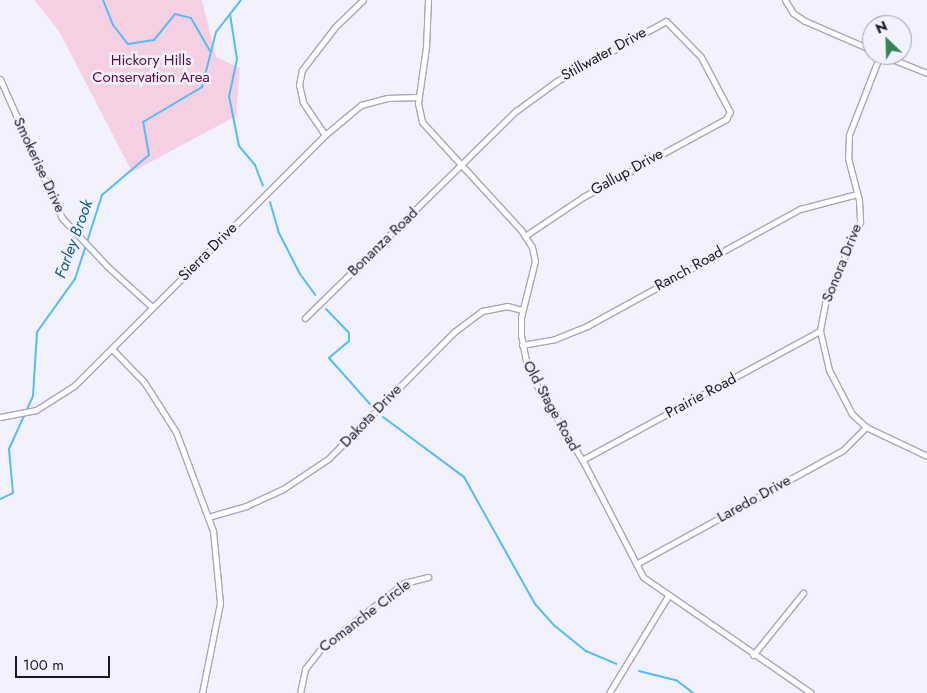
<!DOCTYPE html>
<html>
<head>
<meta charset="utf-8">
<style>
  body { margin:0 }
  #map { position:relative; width:927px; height:693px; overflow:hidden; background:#f2f1fe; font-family:Jost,sans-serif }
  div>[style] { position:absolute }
  .green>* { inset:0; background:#f5d0e2 }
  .stream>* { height:2px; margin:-1px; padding:0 1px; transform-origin:1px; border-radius:1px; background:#54bcf7 }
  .roads { filter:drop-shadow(1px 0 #a9a4c3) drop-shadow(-1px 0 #a9a4c3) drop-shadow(0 1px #a9a4c3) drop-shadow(0 -1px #a9a4c3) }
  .minor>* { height:5px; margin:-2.5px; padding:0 2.5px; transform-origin:2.5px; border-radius:2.5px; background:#fff }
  span { translate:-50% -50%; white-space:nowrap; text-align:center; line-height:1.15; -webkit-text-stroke:5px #f2f1fe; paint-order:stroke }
  .street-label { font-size:15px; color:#1a1824 }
  .park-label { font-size:15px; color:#5c0940 }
  .water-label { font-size:16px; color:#0c5d84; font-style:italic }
  .north { position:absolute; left:862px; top:15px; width:50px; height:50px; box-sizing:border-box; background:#f2f1fe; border:1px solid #9c9aa7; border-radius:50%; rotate:336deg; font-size:14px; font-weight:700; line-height:20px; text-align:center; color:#1a1824 }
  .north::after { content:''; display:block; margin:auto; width:18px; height:22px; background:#348556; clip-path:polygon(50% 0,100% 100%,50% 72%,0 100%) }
  .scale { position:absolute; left:15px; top:656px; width:95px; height:22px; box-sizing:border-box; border:2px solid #1a1824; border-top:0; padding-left:6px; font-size:15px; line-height:18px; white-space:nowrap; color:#1a1824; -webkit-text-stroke:4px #f2f1fe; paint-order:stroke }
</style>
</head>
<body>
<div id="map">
  <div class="green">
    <div style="clip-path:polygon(34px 0,202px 0,216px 57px,240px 68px,236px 116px,132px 172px,59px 31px)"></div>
  </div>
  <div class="stream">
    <div style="left:103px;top:0;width:27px;rotate:68deg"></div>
    <div style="left:113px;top:25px;width:24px;rotate:52deg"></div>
    <div style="left:128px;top:44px;width:26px;rotate:-9deg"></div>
    <div style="left:154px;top:40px;width:33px;rotate:-51deg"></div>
    <div style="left:175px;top:14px;width:16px;rotate:14deg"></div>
    <div style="left:191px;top:18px;width:38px;rotate:60deg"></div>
    <div style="left:230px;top:14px;width:46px;rotate:81.2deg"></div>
    <div style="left:237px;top:59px;width:38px;rotate:102deg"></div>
    <div style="left:229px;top:96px;width:51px;rotate:78.7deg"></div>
    <div style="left:239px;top:146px;width:25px;rotate:50deg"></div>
    <div style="left:255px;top:165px;width:22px;rotate:69deg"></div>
    <div style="left:270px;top:202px;width:32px;rotate:74deg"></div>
    <div style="left:279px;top:233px;width:46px;rotate:62.9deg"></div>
    <div style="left:300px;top:274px;width:26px;rotate:54deg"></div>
    <div style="left:87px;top:242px;width:49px;rotate:-72.3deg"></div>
    <div style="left:102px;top:195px;width:62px;rotate:-40.4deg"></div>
    <div style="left:149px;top:155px;width:34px;rotate:-100deg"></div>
    <div style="left:143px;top:122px;width:69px;rotate:-30.7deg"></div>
    <div style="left:202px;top:87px;width:57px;rotate:-75.7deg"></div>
    <div style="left:216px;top:32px;width:41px;rotate:-52deg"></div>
    <div style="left:326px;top:309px;width:33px;rotate:46deg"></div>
    <div style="left:349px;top:333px;width:8px;rotate:90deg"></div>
    <div style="left:349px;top:341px;width:26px;rotate:140deg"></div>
    <div style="left:329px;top:358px;width:62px;rotate:48.3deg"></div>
    <div style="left:383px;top:417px;width:101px;rotate:36.5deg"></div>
    <div style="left:464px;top:477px;width:145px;rotate:60.8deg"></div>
    <div style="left:535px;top:604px;width:30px;rotate:48deg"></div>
    <div style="left:555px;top:626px;width:40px;rotate:39deg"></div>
    <div style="left:586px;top:651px;width:33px;rotate:23deg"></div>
    <div style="left:0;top:499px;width:14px;rotate:-25deg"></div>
    <div style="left:13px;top:493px;width:44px;rotate:-95.2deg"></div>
    <div style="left:9px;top:449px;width:58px;rotate:-65.6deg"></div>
    <div style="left:33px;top:396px;width:64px;rotate:-86.4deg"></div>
    <div style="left:37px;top:332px;width:65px;rotate:-54.4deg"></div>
    <div style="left:75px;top:279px;width:35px;rotate:-72deg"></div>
    <div style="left:639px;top:671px;width:38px;rotate:14deg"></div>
    <div style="left:676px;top:680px;width:21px;rotate:37deg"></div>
  </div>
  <div class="roads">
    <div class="minor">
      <div style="left:428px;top:0;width:47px;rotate:92.4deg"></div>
      <div style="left:426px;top:47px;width:57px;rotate:98.1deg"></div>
      <div style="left:418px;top:103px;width:19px;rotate:78deg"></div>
      <div style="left:422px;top:122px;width:147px;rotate:47.5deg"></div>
      <div style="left:521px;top:230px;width:20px;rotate:57deg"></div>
      <div style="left:532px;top:247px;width:14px;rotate:78deg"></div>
      <div style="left:535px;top:261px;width:58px;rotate:104deg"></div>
      <div style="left:521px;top:317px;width:18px;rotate:90deg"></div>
      <div style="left:521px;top:335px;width:33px;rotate:79deg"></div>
      <div style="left:527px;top:367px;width:24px;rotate:62deg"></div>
      <div style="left:538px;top:388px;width:88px;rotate:58.5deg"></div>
      <div style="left:584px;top:463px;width:128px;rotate:62.6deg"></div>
      <div style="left:643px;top:577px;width:204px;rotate:34.6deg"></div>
      <div style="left:785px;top:0;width:15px;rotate:58deg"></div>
      <div style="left:793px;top:13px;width:14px;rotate:34deg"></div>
      <div style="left:805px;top:21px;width:73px;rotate:23.4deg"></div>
      <div style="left:880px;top:55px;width:86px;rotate:111.2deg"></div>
      <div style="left:849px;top:135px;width:23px;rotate:92deg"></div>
      <div style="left:848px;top:158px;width:43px;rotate:75.3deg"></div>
      <div style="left:859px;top:200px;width:22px;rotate:87deg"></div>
      <div style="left:860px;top:222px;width:84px;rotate:113.8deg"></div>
      <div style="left:826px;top:299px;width:33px;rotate:101deg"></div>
      <div style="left:820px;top:331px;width:40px;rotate:77deg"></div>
      <div style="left:829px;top:370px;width:50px;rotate:62.4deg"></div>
      <div style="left:852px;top:414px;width:19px;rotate:43deg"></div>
      <div style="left:866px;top:427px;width:68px;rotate:25.4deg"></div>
      <div style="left:882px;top:55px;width:48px;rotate:21.8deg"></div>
      <div style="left:0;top:79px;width:152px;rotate:66deg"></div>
      <div style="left:62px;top:218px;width:67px;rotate:46.8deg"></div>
      <div style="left:108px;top:267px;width:59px;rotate:42.3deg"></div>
      <div style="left:325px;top:135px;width:40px;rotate:-124deg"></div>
      <div style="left:303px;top:102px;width:17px;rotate:-103deg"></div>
      <div style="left:299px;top:85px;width:15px;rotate:-79deg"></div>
      <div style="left:302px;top:70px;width:54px;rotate:-52.5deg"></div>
      <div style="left:335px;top:27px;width:39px;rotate:-44deg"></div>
      <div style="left:305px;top:318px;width:296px;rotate:-44.5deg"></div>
      <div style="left:516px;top:111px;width:51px;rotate:-36.2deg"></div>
      <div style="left:557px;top:81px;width:124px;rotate:-28.8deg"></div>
      <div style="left:666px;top:21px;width:50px;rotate:45.8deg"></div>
      <div style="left:701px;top:57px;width:62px;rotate:62.2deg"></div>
      <div style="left:730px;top:112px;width:8px;rotate:120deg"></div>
      <div style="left:726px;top:119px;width:163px;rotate:151.4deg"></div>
      <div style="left:583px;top:197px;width:70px;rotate:146.1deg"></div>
      <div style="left:522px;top:345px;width:34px;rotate:-10deg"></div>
      <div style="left:555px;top:339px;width:35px;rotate:-22deg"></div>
      <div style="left:587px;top:326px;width:243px;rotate:-28.8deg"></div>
      <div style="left:800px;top:209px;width:59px;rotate:-14.7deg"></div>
      <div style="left:112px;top:349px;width:46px;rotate:45.9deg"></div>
      <div style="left:144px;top:382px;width:59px;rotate:57.4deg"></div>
      <div style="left:176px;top:432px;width:106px;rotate:69.5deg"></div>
      <div style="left:213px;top:531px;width:72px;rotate:84.4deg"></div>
      <div style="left:220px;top:603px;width:92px;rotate:101.3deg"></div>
      <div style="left:0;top:417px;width:37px;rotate:-11deg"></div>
      <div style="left:36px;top:410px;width:45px;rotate:-32.3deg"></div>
      <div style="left:74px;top:386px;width:355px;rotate:-45deg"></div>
      <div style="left:325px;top:135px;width:47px;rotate:-39.8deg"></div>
      <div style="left:361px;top:105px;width:27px;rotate:-15deg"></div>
      <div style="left:387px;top:98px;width:31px;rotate:-2deg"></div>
      <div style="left:582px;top:460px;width:271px;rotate:-28.5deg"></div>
      <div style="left:208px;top:517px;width:40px;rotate:-16deg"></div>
      <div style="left:246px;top:506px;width:41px;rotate:-24.7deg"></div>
      <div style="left:283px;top:489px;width:54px;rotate:-33.7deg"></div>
      <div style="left:328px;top:459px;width:179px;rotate:-45.2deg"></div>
      <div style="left:454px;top:332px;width:35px;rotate:-37deg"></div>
      <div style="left:482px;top:311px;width:25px;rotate:-11deg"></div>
      <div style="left:507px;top:306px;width:16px;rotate:15deg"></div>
      <div style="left:636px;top:564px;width:236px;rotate:-28.8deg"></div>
      <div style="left:843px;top:450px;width:33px;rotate:-45deg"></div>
      <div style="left:753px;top:655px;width:80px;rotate:-51.1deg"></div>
      <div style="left:300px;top:693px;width:25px;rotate:-78deg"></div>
      <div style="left:305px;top:669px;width:28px;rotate:-52deg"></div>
      <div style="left:322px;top:647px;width:104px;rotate:-38deg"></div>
      <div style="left:404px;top:583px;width:25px;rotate:-14deg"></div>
      <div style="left:609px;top:693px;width:114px;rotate:-58.7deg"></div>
    </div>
  </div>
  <div class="street-label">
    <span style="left:604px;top:54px;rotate:-29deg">Stillwater Drive</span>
    <span style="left:39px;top:165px;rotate:65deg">Smokerise Drive</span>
    <span style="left:627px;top:172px;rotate:-29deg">Gallup Drive</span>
    <span style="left:383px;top:242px;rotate:-44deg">Bonanza Road</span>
    <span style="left:208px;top:252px;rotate:-45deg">Sierra Drive</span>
    <span style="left:842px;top:263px;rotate:-68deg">Sonora Drive</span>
    <span style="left:689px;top:269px;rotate:-29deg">Ranch Road</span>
    <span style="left:701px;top:396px;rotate:-28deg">Prairie Road</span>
    <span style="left:551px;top:406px;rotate:61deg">Old Stage Road</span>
    <span style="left:371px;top:416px;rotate:-46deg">Dakota Drive</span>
    <span style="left:754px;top:499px;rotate:-29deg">Laredo Drive</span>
    <span style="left:365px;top:616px;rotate:-37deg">Comanche Circle</span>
  </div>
  <div class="park-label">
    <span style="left:151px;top:69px">Hickory Hills<br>Conservation Area</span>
  </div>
  <div class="water-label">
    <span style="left:74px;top:239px;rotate:-70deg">Farley Brook</span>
  </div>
  <div class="north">N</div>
  <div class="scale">100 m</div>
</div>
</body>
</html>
